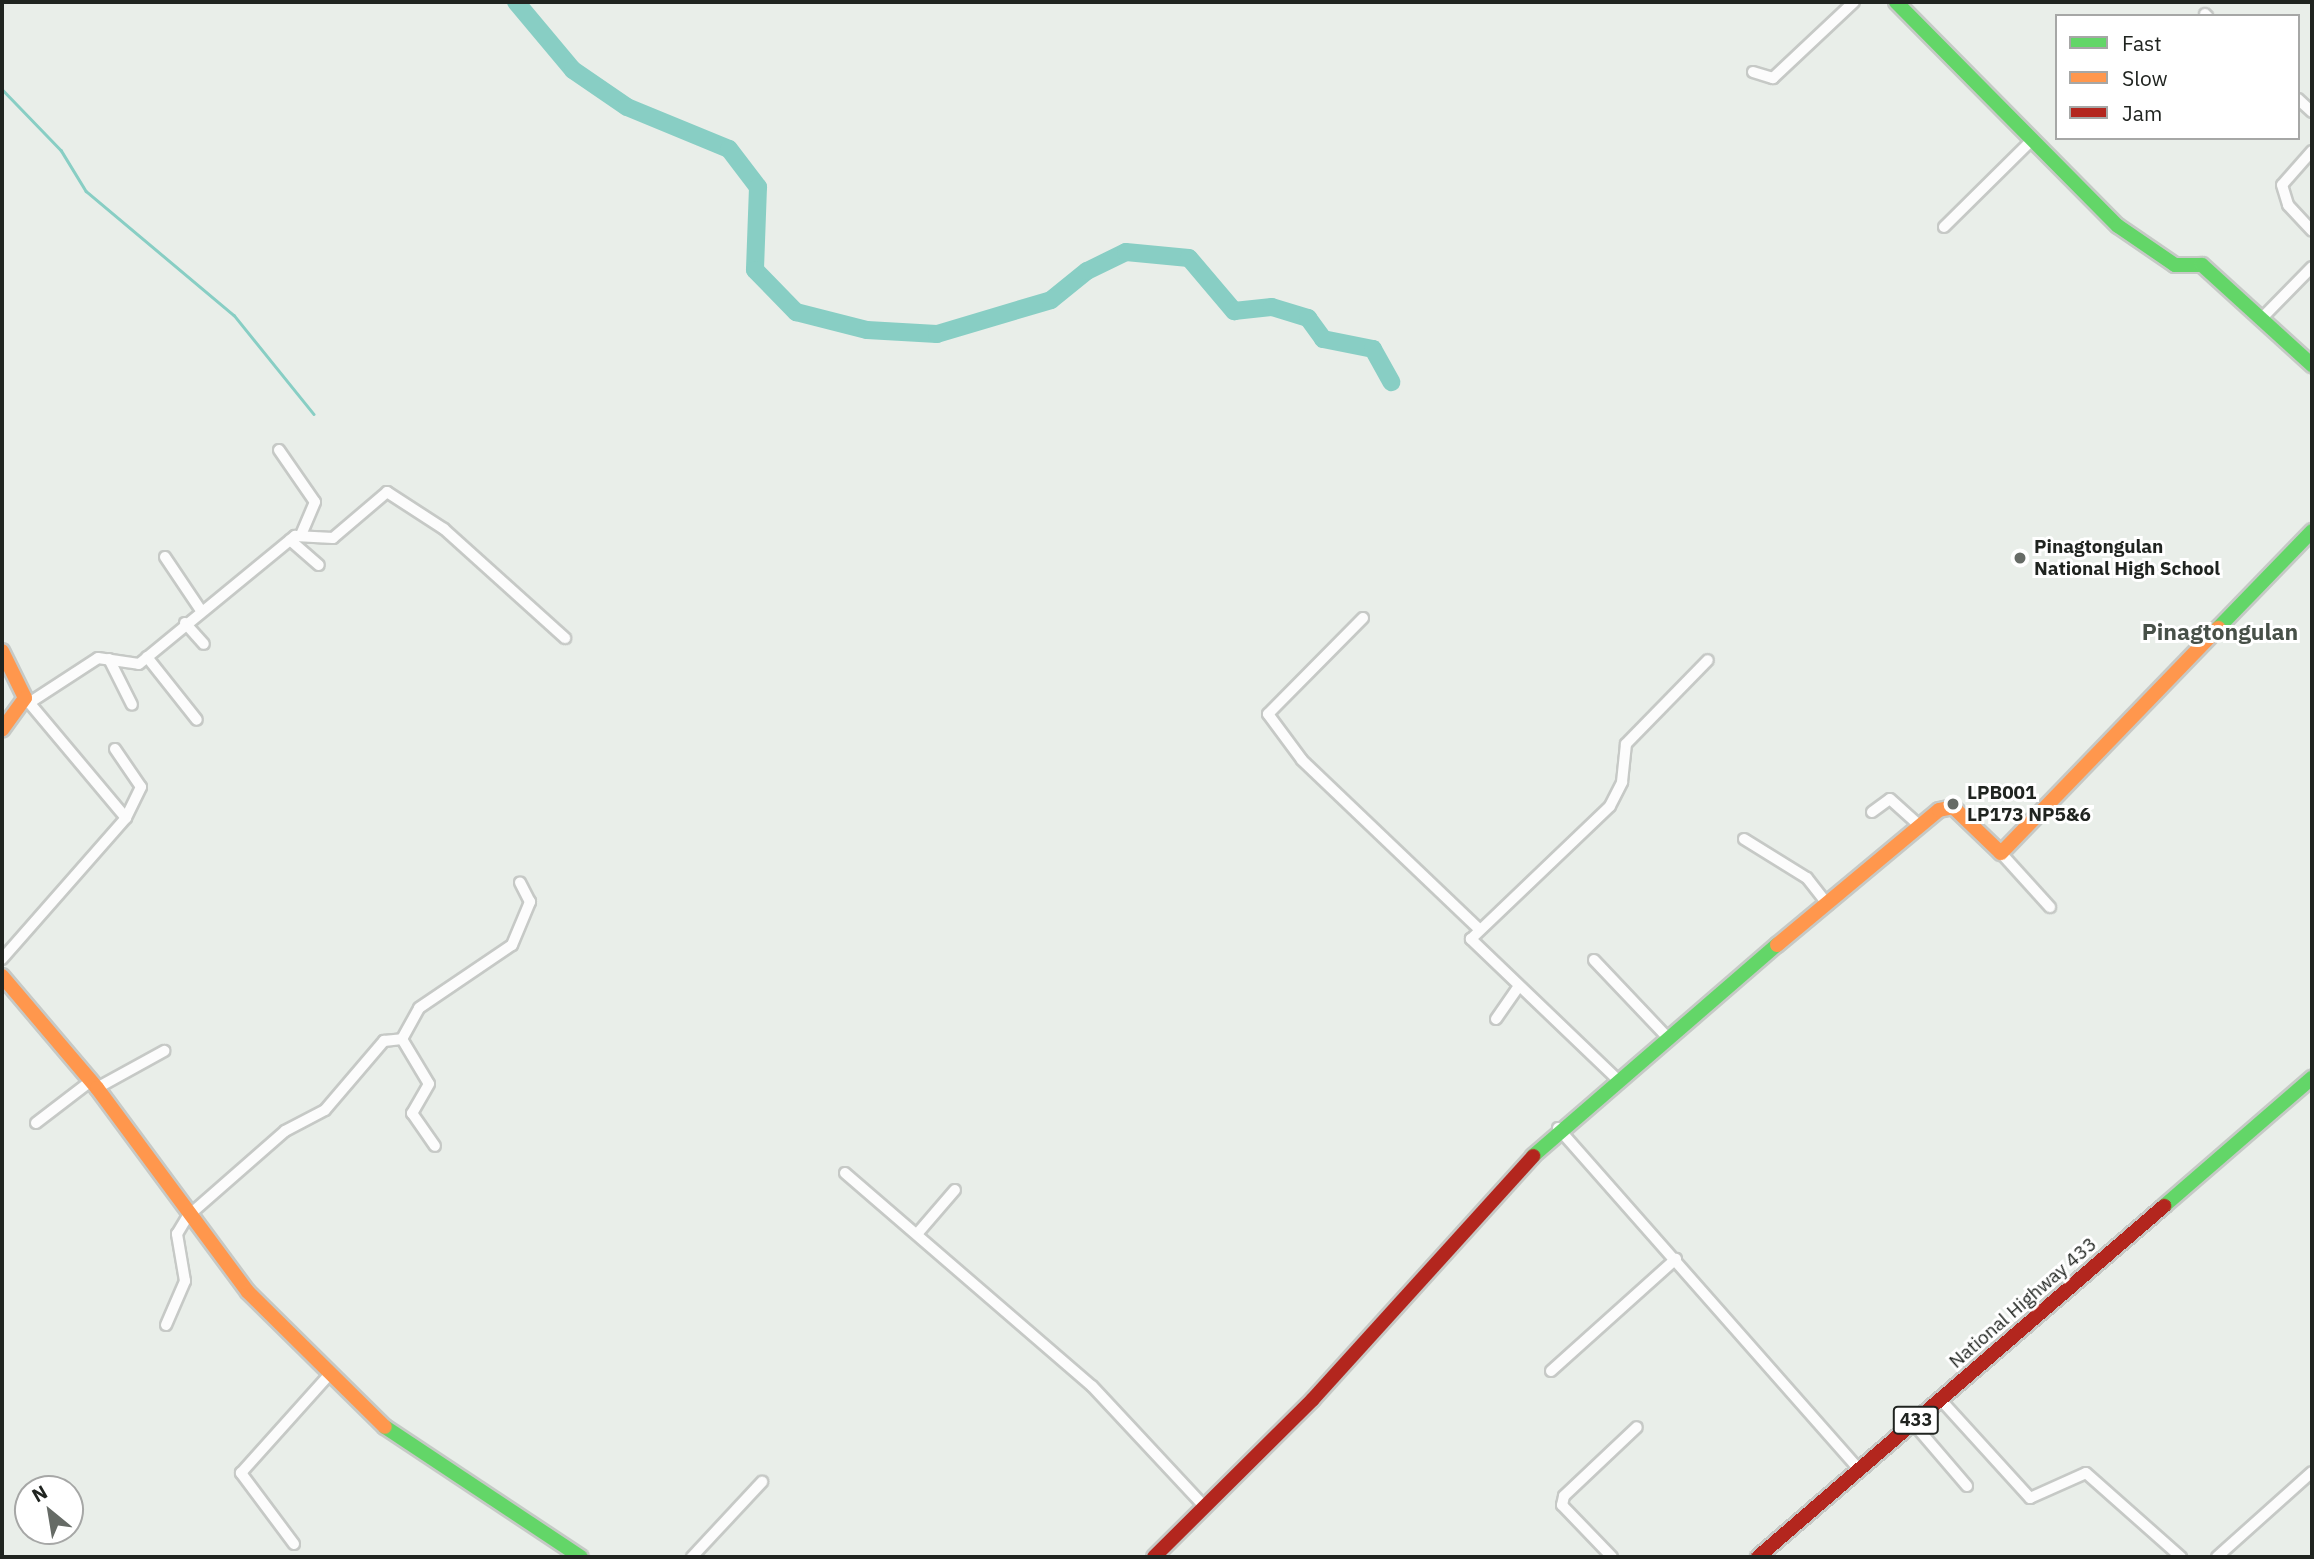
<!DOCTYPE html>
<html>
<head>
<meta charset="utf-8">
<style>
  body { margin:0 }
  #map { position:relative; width:2314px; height:1559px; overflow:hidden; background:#e9eee9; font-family:"IBM Plex Sans",sans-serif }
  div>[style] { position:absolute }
  .stream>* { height:2.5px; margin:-1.25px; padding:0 1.25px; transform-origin:1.25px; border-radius:1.25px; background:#88cec4 }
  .river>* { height:18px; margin:-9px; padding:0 9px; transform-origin:9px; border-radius:9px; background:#88cec4 }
  .roads { filter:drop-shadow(2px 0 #c6c9c6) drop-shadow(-2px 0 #c6c9c6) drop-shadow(0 2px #c6c9c6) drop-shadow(0 -2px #c6c9c6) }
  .street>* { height:10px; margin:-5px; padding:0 5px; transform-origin:5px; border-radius:5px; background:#fcfcfc }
  .fast>* { height:14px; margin:-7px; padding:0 7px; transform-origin:7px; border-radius:7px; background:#63d668 }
  .slow>* { height:14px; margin:-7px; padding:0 7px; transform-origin:7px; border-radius:7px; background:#ff974d }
  .jam>* { height:14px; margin:-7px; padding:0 7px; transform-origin:7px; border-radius:7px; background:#b3261e }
  .dots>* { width:19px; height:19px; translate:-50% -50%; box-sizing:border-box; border:4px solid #fff; border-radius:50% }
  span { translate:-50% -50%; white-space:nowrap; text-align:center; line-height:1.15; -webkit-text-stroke:6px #fff; paint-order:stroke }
  .shield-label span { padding:2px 5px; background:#fff; border:2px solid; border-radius:5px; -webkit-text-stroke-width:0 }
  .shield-label { font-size:18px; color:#202420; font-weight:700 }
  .poi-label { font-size:19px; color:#202420; font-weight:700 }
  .left { translate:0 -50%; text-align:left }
  .street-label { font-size:19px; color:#202420 }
  .quarter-label { font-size:23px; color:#475048; font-weight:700 }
  .frame { position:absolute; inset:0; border:4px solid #202420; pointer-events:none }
  .legend { position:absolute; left:2055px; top:14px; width:245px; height:126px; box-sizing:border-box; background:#fff; border:2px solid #a6a7a6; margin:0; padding:9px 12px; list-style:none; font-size:21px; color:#202420 }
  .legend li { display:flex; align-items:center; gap:14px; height:35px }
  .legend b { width:35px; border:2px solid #a6a7a6 }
  .north { position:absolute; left:14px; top:1475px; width:70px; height:70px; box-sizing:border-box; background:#fff; border:2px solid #a6a7a6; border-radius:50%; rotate:330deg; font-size:19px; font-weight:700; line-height:28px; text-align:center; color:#202420 }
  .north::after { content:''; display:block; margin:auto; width:24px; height:32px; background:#666b66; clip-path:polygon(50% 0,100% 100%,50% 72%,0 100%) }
</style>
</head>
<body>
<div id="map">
  <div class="stream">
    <div style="left:2px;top:89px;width:85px;rotate:46deg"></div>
    <div style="left:61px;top:150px;width:48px;rotate:58.6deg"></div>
    <div style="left:86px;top:191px;width:193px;rotate:40deg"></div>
    <div style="left:234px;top:315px;width:127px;rotate:51.1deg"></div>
  </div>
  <div class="river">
    <div style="left:516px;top:2px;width:89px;rotate:50deg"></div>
    <div style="left:573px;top:70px;width:65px;rotate:34.4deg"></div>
    <div style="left:627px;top:107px;width:110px;rotate:22.4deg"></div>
    <div style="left:729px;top:149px;width:48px;rotate:52.7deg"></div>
    <div style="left:758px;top:187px;width:83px;rotate:92.1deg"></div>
    <div style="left:755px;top:270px;width:59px;rotate:45.7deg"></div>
    <div style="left:796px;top:312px;width:73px;rotate:14.2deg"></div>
    <div style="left:867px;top:330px;width:70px;rotate:3.3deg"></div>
    <div style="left:937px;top:334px;width:119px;rotate:-16.6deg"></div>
    <div style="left:1051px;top:300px;width:46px;rotate:-38.9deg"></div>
    <div style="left:1087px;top:271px;width:43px;rotate:-26deg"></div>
    <div style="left:1126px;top:252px;width:63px;rotate:5.4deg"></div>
    <div style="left:1189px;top:258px;width:70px;rotate:49.7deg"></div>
    <div style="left:1234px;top:311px;width:38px;rotate:-6deg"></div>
    <div style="left:1272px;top:307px;width:38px;rotate:17deg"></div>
    <div style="left:1308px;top:318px;width:26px;rotate:54deg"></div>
    <div style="left:1323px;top:339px;width:51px;rotate:11.3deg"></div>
    <div style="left:1373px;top:349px;width:38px;rotate:61deg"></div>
  </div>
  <div class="roads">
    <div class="street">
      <div style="left:2205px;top:14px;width:3px;rotate:45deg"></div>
      <div style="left:1753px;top:72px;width:21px;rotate:17deg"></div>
      <div style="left:1773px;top:78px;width:111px;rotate:-43.2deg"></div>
      <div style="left:2298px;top:99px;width:19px;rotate:43deg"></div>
      <div style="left:2312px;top:151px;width:45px;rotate:131.4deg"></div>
      <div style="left:2282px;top:185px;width:21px;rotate:73deg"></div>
      <div style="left:2288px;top:205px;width:35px;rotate:47deg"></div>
      <div style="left:1944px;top:227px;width:122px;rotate:-44.7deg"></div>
      <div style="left:2263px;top:317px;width:70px;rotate:-45.6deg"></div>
      <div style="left:279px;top:450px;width:63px;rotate:55.3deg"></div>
      <div style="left:315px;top:502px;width:34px;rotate:113deg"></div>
      <div style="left:290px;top:540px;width:38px;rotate:41deg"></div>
      <div style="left:165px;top:557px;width:63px;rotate:56.1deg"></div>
      <div style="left:1363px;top:618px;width:135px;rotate:134.7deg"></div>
      <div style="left:1268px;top:714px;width:57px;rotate:53.5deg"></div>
      <div style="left:1302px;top:760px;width:245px;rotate:43.7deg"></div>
      <div style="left:185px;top:623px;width:28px;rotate:48deg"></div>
      <div style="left:147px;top:657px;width:80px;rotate:51.6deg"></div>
      <div style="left:109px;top:659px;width:51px;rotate:63.4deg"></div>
      <div style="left:29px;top:703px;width:82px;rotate:-33.1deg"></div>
      <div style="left:98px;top:658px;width:41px;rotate:8.3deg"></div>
      <div style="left:139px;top:664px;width:202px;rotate:-39.4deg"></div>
      <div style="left:295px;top:536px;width:38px;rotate:3deg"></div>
      <div style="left:333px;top:538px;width:71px;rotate:-40.4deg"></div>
      <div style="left:387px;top:492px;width:68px;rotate:33deg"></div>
      <div style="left:444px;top:529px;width:163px;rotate:42deg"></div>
      <div style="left:115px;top:749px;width:46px;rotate:55.6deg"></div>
      <div style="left:141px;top:787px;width:34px;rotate:116deg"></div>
      <div style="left:1872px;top:812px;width:22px;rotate:-36deg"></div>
      <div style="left:1890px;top:799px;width:40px;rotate:42deg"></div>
      <div style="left:1744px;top:839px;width:74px;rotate:31.8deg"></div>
      <div style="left:1807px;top:878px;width:34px;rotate:52deg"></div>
      <div style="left:2001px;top:853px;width:73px;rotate:47.8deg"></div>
      <div style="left:2px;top:959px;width:188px;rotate:-48.7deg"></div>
      <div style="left:126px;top:818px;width:155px;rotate:-130deg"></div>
      <div style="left:1594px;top:960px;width:106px;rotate:46.5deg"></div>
      <div style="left:1496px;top:1019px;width:40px;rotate:-55.1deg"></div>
      <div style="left:402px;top:1039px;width:35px;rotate:-61deg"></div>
      <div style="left:419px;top:1008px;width:112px;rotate:-34.1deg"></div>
      <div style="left:512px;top:945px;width:47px;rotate:-67.3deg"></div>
      <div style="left:530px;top:902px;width:22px;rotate:-117deg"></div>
      <div style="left:1618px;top:1080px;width:204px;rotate:-136.2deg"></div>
      <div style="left:1471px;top:939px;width:192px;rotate:-43.7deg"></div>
      <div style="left:1610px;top:806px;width:27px;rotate:-63deg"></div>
      <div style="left:1622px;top:782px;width:38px;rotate:-84deg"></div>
      <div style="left:1626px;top:744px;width:117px;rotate:-45.7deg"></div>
      <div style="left:97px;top:1088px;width:77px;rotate:-28.9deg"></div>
      <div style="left:36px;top:1123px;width:69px;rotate:-37.4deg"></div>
      <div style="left:1558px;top:1128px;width:456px;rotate:48.6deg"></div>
      <div style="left:845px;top:1173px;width:326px;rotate:40.8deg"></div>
      <div style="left:1092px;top:1386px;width:166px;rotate:47deg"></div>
      <div style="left:917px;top:1234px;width:58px;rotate:-49.2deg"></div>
      <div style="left:166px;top:1325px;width:48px;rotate:-66.6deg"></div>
      <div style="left:185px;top:1281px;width:48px;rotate:-99.7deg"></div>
      <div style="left:177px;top:1234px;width:21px;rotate:-59deg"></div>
      <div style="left:188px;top:1216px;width:129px;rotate:-41.2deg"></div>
      <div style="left:285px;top:1131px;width:45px;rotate:-27.7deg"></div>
      <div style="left:325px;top:1110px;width:91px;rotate:-49.5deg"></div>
      <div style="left:384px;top:1041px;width:18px;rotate:-6deg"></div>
      <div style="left:402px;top:1039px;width:52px;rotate:59deg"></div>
      <div style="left:429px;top:1084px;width:34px;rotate:120deg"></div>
      <div style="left:412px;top:1113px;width:40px;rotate:55.1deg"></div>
      <div style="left:1551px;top:1371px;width:168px;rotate:-41.9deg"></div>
      <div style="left:1940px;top:1399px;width:134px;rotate:47.7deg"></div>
      <div style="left:2030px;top:1498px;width:61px;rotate:-24.1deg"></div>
      <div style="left:2086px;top:1473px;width:127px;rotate:41.5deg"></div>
      <div style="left:1913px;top:1423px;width:83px;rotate:49.4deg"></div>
      <div style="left:294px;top:1544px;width:89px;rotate:-126.7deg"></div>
      <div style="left:241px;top:1473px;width:130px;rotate:-48.1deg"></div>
      <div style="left:692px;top:1557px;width:103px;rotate:-47deg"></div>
      <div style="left:1612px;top:1557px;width:72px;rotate:-133.9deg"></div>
      <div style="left:1562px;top:1505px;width:9px;rotate:-77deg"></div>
      <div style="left:1564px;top:1496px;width:100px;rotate:-43.4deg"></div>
      <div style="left:2217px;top:1557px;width:127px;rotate:-41.8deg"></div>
    </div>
    <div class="fast">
      <div style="left:1896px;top:2px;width:315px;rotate:45.3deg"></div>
      <div style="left:2118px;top:226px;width:69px;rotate:34.4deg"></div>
      <div style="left:2175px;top:265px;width:27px"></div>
      <div style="left:2202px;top:265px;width:149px;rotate:42.3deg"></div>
      <div style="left:2218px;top:628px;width:135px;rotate:-45.9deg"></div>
      <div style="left:1533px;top:1156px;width:323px;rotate:-40.9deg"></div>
      <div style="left:2164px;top:1206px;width:196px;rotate:-40.9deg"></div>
      <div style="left:385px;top:1427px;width:235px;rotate:33.6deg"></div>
    </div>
    <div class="slow">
      <div style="left:2px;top:651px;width:52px;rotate:63.9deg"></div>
      <div style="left:25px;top:698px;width:39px;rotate:126deg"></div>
      <div style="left:1777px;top:945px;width:211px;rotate:-39.8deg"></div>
      <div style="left:1939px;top:810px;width:14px;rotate:-12deg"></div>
      <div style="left:1953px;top:807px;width:66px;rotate:43.8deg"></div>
      <div style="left:2001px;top:853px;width:313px;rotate:-46deg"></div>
      <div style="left:2px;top:976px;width:147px;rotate:49.7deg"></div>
      <div style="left:97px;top:1088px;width:254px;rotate:53.5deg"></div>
      <div style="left:248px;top:1292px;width:192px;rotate:44.6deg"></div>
    </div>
    <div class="jam">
      <div style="left:1154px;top:1557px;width:224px;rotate:-44.8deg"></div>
      <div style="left:1313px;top:1399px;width:328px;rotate:-47.8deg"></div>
      <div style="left:1758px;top:1557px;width:537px;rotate:-40.84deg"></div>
    </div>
  </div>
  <div class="dots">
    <div style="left:2020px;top:558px;background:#666b66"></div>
    <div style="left:1953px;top:804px;background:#666b66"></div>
  </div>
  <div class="shield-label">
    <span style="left:1916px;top:1420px">433</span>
  </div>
  <div class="poi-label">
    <span class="left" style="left:2034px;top:558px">Pinagtongulan<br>National High School</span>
    <span class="left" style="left:1967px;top:804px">LPB001<br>LP173 NP5&amp;6</span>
  </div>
  <div class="street-label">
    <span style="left:2023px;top:1303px;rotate:-41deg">National Highway 433</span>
  </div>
  <div class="quarter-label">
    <span style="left:2220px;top:631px">Pinagtongulan</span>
  </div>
  <div class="frame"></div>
  <ul class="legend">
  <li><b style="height:9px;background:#63d668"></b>Fast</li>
  <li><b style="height:9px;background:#ff974d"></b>Slow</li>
  <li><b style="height:9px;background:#b3261e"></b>Jam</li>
  </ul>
  <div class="north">N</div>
</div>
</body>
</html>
